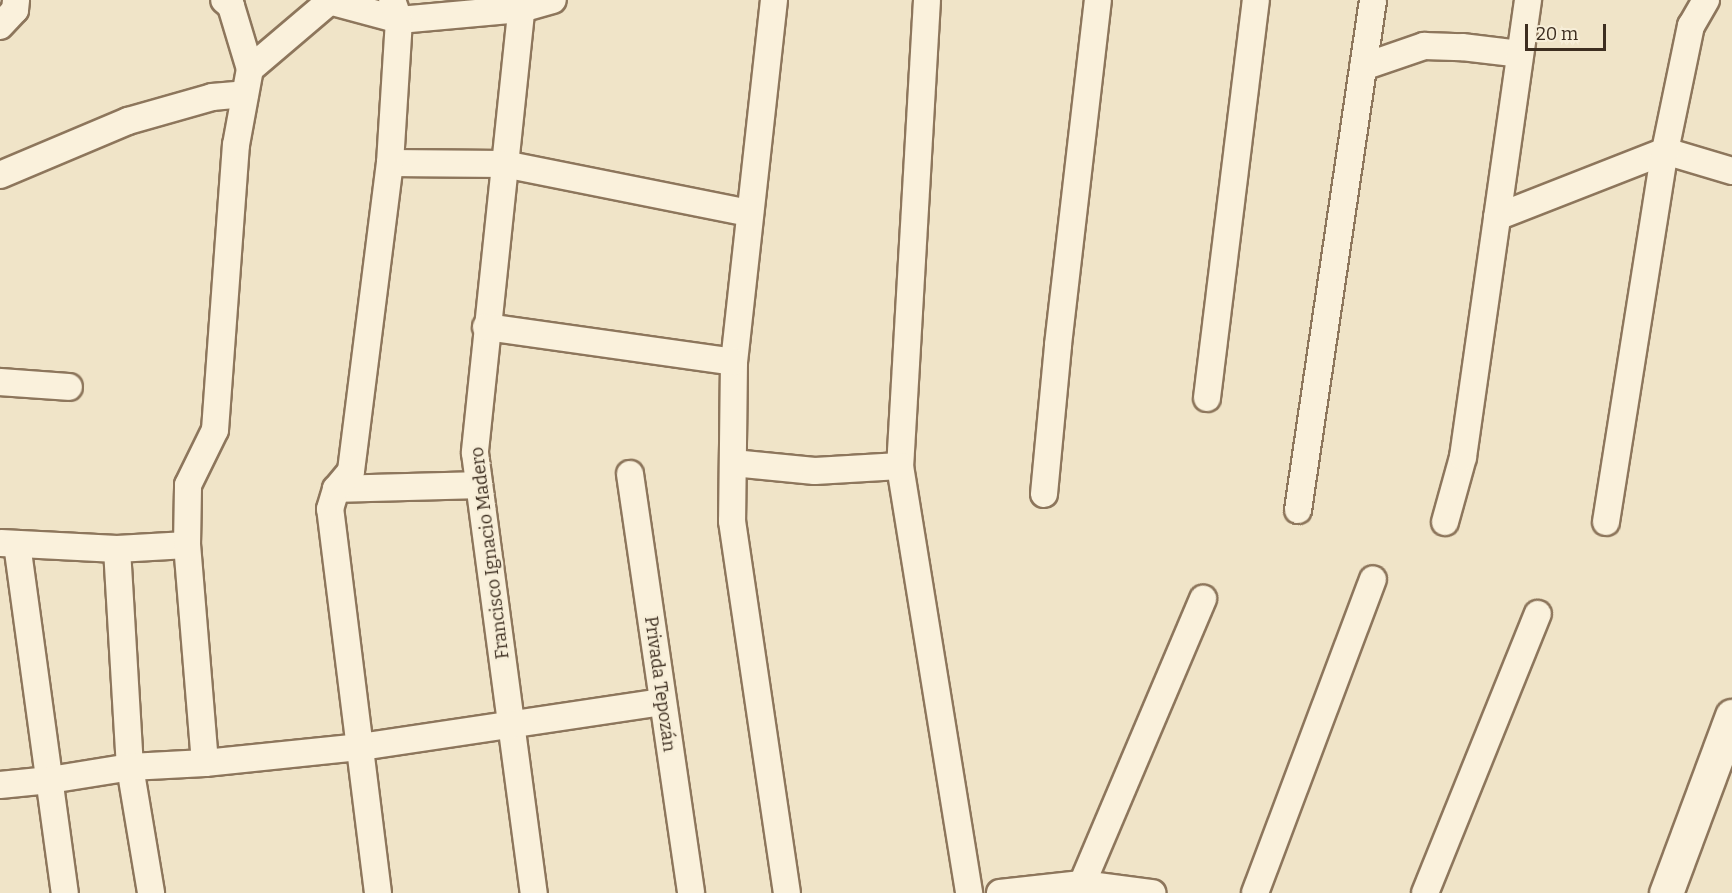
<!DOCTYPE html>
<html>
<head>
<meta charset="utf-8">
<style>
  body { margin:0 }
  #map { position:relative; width:1732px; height:893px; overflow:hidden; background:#f0e4c8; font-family:Bitter,serif }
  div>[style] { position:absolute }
  .roads { filter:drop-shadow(2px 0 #8d765c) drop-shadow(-2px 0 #8d765c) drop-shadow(0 2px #8d765c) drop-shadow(0 -2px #8d765c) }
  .minor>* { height:26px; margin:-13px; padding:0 13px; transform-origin:13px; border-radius:13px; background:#faf1dc }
  .secondary>* { height:33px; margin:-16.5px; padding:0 16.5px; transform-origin:16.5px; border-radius:16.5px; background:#faf1dc }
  span { translate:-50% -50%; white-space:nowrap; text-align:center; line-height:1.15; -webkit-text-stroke:4.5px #f7eed8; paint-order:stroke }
  .street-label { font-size:18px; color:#3d2e20 }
  .scale { position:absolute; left:1525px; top:24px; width:81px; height:27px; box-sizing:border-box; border:3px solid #3d2e20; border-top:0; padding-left:8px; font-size:18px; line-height:21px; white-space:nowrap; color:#3d2e20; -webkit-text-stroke:4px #f7eed8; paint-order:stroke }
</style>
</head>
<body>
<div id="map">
  <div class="roads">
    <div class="minor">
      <div style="left:325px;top:0;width:77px;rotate:15.1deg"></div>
      <div style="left:399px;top:20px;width:122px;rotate:-5.2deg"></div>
      <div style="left:521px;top:9px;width:33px;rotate:-16deg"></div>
      <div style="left:515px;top:0;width:14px;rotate:65deg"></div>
      <div style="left:521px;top:13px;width:442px;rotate:96deg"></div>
      <div style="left:475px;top:453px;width:444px;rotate:82.4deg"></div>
      <div style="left:774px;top:0;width:364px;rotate:96.3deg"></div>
      <div style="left:734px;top:362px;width:159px;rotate:90.7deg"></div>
      <div style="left:732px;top:521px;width:376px;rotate:81.6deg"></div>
      <div style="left:927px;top:0;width:467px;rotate:93.3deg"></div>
      <div style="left:900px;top:466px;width:433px;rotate:80.8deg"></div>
      <div style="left:0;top:26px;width:22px;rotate:-47deg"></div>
      <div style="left:15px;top:10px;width:10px;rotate:-84deg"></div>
      <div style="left:1363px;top:67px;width:65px;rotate:-19deg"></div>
      <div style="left:1424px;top:46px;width:38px;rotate:2deg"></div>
      <div style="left:1462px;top:47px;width:58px;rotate:6.9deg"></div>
      <div style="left:250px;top:69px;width:106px;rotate:-40.4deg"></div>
      <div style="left:390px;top:163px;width:114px;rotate:0.5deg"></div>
      <div style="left:504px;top:164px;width:251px;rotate:11.3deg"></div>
      <div style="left:0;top:175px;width:139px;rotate:-22.9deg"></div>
      <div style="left:128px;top:121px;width:87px;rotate:-15.9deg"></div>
      <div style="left:212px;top:97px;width:33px;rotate:-5deg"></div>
      <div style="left:1497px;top:217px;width:180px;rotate:-21.4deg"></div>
      <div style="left:1665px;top:151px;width:70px;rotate:16.6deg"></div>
      <div style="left:486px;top:327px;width:250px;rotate:8deg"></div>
      <div style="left:0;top:382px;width:69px;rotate:4.1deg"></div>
      <div style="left:1207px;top:398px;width:401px;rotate:-83deg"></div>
      <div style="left:733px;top:463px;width:82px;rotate:5.6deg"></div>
      <div style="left:815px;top:471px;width:85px;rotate:-3.4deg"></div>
      <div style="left:630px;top:474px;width:423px;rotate:81.7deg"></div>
      <div style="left:336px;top:489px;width:143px;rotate:-1.6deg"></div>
      <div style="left:1044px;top:494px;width:150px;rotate:-84.6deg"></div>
      <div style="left:1058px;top:345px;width:347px;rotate:-83.4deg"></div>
      <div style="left:1298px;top:510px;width:515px;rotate:-81.63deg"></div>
      <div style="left:1445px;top:522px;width:67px;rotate:-74.5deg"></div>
      <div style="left:1463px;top:457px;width:462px;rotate:-81.9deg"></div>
      <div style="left:1606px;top:522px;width:376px;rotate:-81deg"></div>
      <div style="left:1665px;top:151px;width:128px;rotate:-78.3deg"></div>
      <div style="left:1691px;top:26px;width:30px;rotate:-60deg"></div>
      <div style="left:1px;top:543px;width:116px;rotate:3deg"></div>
      <div style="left:117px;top:549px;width:70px;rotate:-3.3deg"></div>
      <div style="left:17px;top:544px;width:352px;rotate:82.2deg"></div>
      <div style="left:117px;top:549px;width:218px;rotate:86.6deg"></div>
      <div style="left:130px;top:767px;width:128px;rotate:80.5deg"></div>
      <div style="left:205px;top:763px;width:219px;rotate:-94.7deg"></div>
      <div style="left:187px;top:545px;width:60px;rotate:-89deg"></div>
      <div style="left:188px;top:485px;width:61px;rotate:-63.9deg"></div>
      <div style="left:215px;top:430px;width:286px;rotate:-85.8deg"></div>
      <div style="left:236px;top:145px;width:77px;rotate:-79.6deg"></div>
      <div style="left:250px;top:69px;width:66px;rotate:-106.8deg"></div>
      <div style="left:231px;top:6px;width:9px;rotate:-139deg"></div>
      <div style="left:0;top:785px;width:50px;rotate:-5.7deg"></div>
      <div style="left:50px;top:780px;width:81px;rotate:-9.2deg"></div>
      <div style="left:130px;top:767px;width:75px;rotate:-3.1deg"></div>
      <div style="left:205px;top:763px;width:157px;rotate:-5.9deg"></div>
      <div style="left:361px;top:747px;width:304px;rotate:-8.5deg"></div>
      <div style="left:1082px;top:884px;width:310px;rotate:-67deg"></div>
      <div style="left:378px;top:893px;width:387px;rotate:-97.1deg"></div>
      <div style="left:330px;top:509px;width:21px;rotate:-73deg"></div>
      <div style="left:336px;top:489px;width:23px;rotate:-50deg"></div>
      <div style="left:351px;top:471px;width:310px;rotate:-82.8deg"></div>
      <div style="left:390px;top:163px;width:143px;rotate:-86.4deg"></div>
      <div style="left:399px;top:20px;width:21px;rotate:-109deg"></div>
      <div style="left:1000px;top:893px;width:82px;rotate:-6.3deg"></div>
      <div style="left:1082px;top:884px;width:71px;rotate:7.3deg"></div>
      <div style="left:1255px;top:893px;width:335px;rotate:-69.4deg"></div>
      <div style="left:1425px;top:893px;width:301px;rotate:-68deg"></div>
    </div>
    <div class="secondary">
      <div style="left:1666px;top:893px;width:189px;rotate:-69.6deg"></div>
    </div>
  </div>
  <div class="street-label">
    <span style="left:490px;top:553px;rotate:-97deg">Francisco Ignacio Madero</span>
    <span style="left:660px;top:684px;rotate:82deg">Privada Tepozán</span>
  </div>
  <div class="scale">20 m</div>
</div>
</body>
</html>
